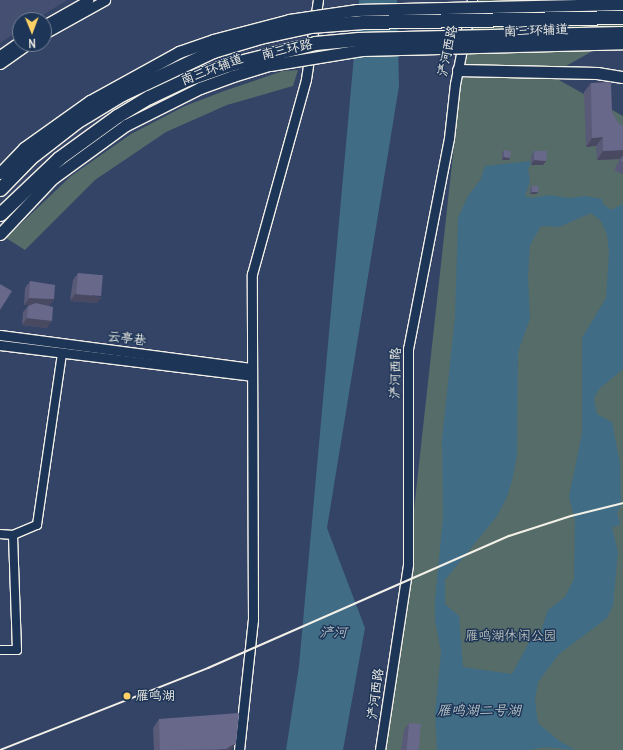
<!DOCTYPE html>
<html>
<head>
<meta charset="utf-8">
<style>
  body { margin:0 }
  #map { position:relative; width:623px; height:750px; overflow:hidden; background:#344467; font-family:Delius,"LXGW WenKai TC",sans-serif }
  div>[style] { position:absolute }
  .built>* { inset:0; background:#444f72 }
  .green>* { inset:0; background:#566c68 }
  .water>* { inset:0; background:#406c86 }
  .roads { filter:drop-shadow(1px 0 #f4f1e8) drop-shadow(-1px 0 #f4f1e8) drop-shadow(0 1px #f4f1e8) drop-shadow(0 -1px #f4f1e8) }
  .minor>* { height:8px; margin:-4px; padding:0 4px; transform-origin:4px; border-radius:4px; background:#1d3557 }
  .tertiary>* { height:9px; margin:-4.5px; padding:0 4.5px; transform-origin:4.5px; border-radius:4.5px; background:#1d3557 }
  .secondary>* { height:11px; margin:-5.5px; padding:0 5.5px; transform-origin:5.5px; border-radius:5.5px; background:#1d3557 }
  .rail>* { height:2px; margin:-1px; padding:0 1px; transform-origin:1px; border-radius:1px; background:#f4f1e8 }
  .bridges { filter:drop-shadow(1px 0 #f4f1e8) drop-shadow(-1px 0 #f4f1e8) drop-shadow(0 1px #f4f1e8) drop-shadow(0 -1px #f4f1e8) }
  .secondary-bridge>* { height:11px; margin:-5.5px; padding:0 5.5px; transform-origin:5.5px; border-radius:5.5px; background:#1d3557 }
  .trunk-bridge>* { height:13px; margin:-6.5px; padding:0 6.5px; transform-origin:6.5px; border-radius:6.5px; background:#1d3557 }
  .wall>* { inset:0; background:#595978 }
  .shaded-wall>* { inset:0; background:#494961 }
  .building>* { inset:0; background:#68688b; transform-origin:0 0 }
  .dots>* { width:11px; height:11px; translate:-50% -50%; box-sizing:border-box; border:2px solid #1d3557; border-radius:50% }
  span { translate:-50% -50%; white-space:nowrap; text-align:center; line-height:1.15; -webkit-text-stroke:3px #1d3557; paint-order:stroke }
  .street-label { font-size:13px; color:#f4f1e8 }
  .park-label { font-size:13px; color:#bdc2bb }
  .poi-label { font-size:13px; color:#f4f1e8 }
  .left { translate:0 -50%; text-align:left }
  .water-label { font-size:14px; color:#b5c2c6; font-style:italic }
  .north { position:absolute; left:12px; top:12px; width:40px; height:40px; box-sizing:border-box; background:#1d3557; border:1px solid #738091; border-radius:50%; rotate:179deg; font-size:11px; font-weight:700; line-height:16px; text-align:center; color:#f4f1e8 }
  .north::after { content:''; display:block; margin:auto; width:14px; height:18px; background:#ffd166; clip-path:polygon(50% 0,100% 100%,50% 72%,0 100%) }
</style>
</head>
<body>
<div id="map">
  <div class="built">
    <div style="clip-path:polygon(0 0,67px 0,35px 20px,20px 20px,20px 30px,0 43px)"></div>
  </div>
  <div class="green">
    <div style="clip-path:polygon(470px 0,623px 0,623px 34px,550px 75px,623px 116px,623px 750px,381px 750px,408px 564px)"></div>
    <div style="clip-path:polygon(298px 70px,293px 86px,227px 105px,166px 132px,95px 180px,25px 250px,6px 238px,71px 176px,131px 134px,185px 106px,224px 91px,283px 71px)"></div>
  </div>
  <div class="water">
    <div style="clip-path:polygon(359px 0,397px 0,399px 86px,327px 528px,365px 628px,343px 750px,286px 750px,299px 666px)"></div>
    <div style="clip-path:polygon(evenodd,531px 161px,528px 170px,530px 181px,525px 196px,532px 198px,549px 195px,569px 198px,586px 196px,602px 199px,603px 204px,611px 210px,623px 204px,623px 369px,599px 389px,594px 399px,597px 414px,612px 422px,620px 464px,621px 505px,617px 513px,620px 522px,618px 526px,612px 527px,618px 552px,613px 605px,607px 618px,559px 654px,538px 682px,535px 700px,538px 723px,558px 740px,575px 750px,545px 747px,529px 750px,437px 750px,435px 713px,441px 652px,435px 620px,435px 600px,443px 517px,442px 439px,455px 317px,458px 218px,468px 196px,481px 179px,485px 166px,531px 161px,591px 213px,601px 221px,607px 234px,609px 253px,606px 298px,582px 338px,582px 433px,569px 497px,575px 519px,574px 579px,565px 597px,548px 610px,539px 637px,530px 640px,512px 674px,463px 667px,459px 616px,445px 604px,445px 580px,497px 516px,507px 497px,513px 477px,517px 455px,518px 352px,530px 319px,528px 276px,530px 245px,541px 226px,559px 227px,591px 213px)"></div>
  </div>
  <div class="roads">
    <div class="minor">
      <div style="left:0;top:534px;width:13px;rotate:4deg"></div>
      <div style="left:13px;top:535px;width:26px;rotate:-23deg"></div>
      <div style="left:37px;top:525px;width:174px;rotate:-81.7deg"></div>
      <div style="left:0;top:650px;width:17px"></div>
      <div style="left:17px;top:650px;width:115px;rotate:-92deg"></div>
    </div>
    <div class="tertiary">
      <div style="left:44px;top:25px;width:51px;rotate:-29.6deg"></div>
      <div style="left:44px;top:34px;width:70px;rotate:-29.1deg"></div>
      <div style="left:0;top:55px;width:24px;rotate:-35deg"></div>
      <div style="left:0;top:64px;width:35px;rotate:-35deg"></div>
      <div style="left:0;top:335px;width:253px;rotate:7.5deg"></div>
      <div style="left:0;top:345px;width:253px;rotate:7deg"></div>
      <div style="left:239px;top:750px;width:131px;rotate:-83.9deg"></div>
      <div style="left:253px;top:620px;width:346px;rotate:-90.2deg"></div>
      <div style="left:252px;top:274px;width:202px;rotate:-74.5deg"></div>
      <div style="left:306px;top:79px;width:80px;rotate:-81.4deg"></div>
      <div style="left:380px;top:750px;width:188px;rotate:-81.4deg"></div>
      <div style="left:408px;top:564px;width:215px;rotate:-90deg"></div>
      <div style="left:408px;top:349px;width:215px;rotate:-79deg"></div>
      <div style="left:449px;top:138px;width:54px;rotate:-83.7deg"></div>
      <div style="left:455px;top:84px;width:86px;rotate:-78.6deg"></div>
    </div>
    <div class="secondary">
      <div style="left:458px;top:70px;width:139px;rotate:1.2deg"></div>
      <div style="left:597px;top:73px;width:26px;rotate:9deg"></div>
    </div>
  </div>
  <div class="rail">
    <div style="left:0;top:750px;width:224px;rotate:-21.5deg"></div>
    <div style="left:208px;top:668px;width:329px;rotate:-23.7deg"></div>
    <div style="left:509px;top:536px;width:65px;rotate:-17.9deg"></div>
    <div style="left:571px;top:516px;width:54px;rotate:-14deg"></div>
  </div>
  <div class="bridges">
    <div class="secondary-bridge">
      <div style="left:0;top:173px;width:35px;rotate:-46deg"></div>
      <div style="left:24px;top:148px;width:81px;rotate:-35.5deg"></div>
      <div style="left:90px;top:101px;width:102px;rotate:-28.8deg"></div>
      <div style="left:179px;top:52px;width:36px;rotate:-19deg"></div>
      <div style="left:213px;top:40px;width:79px;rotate:-14.7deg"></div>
      <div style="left:289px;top:20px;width:69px;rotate:-8.4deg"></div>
      <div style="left:357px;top:10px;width:266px;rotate:-1.3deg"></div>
      <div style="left:0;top:234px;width:77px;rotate:-46.6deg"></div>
      <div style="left:53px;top:178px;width:90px;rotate:-36deg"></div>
      <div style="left:126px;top:125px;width:83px;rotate:-26.6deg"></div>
      <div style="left:200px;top:88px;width:35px;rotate:-20deg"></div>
      <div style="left:233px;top:76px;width:39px;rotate:-17deg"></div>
      <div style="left:270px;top:65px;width:93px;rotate:-9.3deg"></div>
      <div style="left:362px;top:50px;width:261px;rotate:-1.5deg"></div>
    </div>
    <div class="trunk-bridge">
      <div style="left:0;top:189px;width:43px;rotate:-45.9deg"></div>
      <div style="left:30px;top:158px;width:58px;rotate:-38deg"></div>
      <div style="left:76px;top:122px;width:54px;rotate:-31.3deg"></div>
      <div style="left:122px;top:94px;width:101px;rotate:-25.3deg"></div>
      <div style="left:213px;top:51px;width:49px;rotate:-16.6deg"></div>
      <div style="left:260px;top:37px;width:51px;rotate:-12.4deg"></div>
      <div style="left:310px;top:26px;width:53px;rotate:-4.3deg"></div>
      <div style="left:363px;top:22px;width:260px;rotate:-1.1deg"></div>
      <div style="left:0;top:214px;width:81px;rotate:-43.5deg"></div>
      <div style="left:59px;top:158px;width:72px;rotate:-35.9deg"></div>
      <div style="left:117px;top:116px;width:37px;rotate:-31deg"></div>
      <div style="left:149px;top:97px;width:42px;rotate:-25.3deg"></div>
      <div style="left:187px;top:79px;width:42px;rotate:-19.3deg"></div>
      <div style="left:227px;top:65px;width:91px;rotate:-14deg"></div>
      <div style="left:315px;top:43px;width:44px;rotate:-5.2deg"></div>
      <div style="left:359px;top:39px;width:264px;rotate:-1.3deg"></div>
    </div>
  </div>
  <div class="wall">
    <div style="clip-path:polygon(591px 83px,612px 112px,618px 123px,623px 126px,623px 172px,622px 174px,614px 170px,620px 159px,597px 160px,596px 146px,586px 147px,584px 92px)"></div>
    <div style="clip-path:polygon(504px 150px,509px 160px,502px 160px,502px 153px)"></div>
    <div style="clip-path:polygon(534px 151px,546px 161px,543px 165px,531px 165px,531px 156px)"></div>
    <div style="clip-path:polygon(532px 186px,538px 192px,536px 194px,530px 194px,530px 188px)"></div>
    <div style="clip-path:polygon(78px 273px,97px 303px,70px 301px,73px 280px)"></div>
    <div style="clip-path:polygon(30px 281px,54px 299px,49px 306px,46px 305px,47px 328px,22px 325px,23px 312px,28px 306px,30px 305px,24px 305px,25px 288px)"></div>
    <div style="clip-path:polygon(159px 719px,231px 750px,154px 750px,153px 728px)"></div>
    <div style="clip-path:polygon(409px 723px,418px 750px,401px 750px,404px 730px)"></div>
  </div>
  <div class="shaded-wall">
    <div style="clip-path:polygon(603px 137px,596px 146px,586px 147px,592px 138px)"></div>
    <div style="clip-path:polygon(623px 150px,623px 155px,620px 159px,597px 160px,603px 151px)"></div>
    <div style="clip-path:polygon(504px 157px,510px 158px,509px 160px,502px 160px)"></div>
    <div style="clip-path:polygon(534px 160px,546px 161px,543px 165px,531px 165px)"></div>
    <div style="clip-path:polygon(532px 192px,538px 192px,536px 194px,530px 194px)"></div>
    <div style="clip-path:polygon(75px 294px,102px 297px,97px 303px,70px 301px)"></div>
    <div style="clip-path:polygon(29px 298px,54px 299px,49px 306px,24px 305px)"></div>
    <div style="clip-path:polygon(27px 318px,52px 321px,47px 328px,22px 325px)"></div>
    <div style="clip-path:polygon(236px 743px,231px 750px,218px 750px)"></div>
  </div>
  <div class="building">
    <div style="clip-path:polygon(611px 82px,612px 112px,618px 123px,623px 126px,623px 150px,603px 151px,603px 137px,592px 138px,591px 83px)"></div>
    <div style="clip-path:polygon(504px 150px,511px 151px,510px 158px,504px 157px)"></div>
    <div style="clip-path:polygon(534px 151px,547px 151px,546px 161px,534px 160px)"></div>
    <div style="clip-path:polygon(623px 157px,623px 162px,621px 161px)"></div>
    <div style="left:532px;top:186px;width:6px;height:6px"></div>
    <div style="left:78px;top:273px;width:25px;height:21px;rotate:5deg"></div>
    <div style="clip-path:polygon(30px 281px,55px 285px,54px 299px,29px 298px)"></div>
    <div style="clip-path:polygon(0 284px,12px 291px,0 310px)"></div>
    <div style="clip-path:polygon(36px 303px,53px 307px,52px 321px,27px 318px,28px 306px)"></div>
    <div style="clip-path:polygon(239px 713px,236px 743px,226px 749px,160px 750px,159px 719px)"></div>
    <div style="left:409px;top:723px;width:12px;height:27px;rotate:5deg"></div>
  </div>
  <div class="dots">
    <div style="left:127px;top:696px;background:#ffd166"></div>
  </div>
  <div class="street-label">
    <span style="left:536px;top:31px;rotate:-2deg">南三环辅道</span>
    <span style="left:287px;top:50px;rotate:-13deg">南三环路</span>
    <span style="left:448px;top:51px;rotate:-78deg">浐河西路</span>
    <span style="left:212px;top:70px;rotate:-21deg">南三环辅道</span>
    <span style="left:127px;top:339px;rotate:7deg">云亭巷</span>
    <span style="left:396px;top:373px;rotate:-89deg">浐河西路</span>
    <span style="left:376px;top:694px;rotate:-82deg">浐河西路</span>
  </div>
  <div class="park-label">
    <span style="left:511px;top:636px">雁鸣湖休闲公园</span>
  </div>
  <div class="poi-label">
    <span class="left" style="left:136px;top:696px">雁鸣湖</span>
  </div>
  <div class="water-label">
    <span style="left:333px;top:632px">浐河</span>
    <span style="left:479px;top:710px">雁鸣湖二号湖</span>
  </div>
  <div class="north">N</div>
</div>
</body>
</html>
